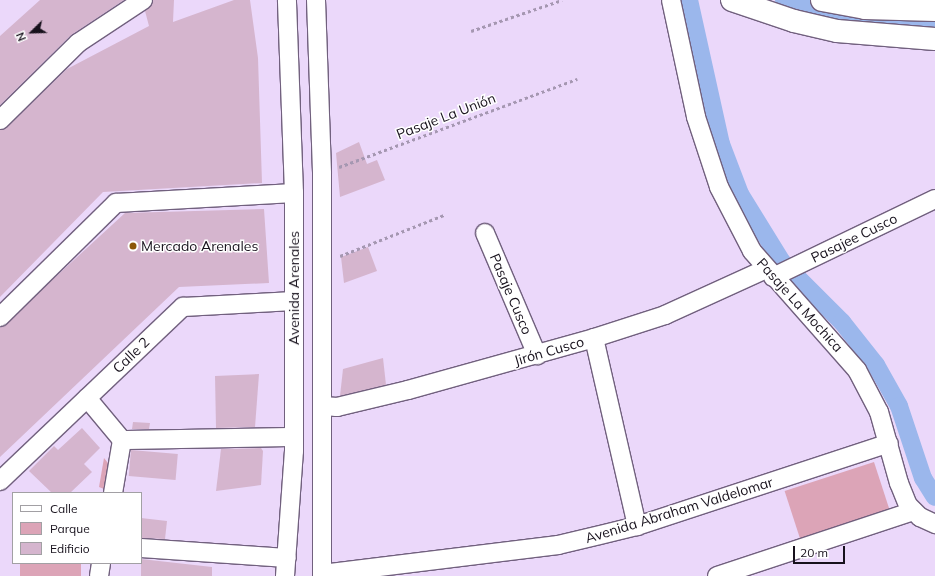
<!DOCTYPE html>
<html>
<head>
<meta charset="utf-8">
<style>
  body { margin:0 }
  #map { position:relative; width:935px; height:576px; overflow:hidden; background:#ebd8fa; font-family:Mulish,sans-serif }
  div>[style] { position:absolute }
  .green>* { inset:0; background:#dca4b7; transform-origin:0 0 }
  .canal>* { height:18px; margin:-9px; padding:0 9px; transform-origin:9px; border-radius:9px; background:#9bb7ec }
  .building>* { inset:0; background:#d5b5ce; transform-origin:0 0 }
  .path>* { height:2.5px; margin-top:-1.25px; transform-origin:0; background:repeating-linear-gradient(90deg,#a597b1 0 3px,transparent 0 6px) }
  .roads { filter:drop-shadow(1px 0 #71607e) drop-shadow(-1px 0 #71607e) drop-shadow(0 1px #71607e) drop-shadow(0 -1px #71607e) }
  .minor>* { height:18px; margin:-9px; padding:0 9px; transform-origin:9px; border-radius:9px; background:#fff }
  .major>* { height:22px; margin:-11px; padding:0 11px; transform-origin:11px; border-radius:11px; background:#fff }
  .dots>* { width:11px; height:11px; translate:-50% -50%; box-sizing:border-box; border:2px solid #fff; border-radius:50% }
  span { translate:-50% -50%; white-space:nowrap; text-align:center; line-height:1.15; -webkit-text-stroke:3px #fff; paint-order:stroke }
  .street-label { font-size:14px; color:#17111c }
  .poi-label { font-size:14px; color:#17111c }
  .left { translate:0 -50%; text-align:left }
  .legend { position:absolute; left:12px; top:492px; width:130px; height:72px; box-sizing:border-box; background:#fff; border:1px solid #a2a0a4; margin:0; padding:5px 7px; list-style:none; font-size:12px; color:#17111c }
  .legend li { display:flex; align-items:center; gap:8px; height:20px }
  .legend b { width:20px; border:1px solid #a2a0a4 }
  .north { position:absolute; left:12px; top:12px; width:40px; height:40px; -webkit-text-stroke:3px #fff; paint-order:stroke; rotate:247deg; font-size:11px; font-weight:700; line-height:16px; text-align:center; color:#17111c }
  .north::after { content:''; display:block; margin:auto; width:14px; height:18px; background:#17111c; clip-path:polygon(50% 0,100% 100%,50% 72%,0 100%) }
  .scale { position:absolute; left:793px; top:546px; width:52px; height:18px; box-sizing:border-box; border:2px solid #17111c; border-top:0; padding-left:5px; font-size:12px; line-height:14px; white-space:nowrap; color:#17111c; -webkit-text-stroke:3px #fff; paint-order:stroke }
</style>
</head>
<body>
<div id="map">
  <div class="green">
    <div style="clip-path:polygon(104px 458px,108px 463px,104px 489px,99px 487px)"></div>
    <div style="left:874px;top:462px;width:52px;height:94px;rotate:72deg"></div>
    <div style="left:20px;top:563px;width:61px;height:13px"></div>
  </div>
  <div class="canal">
    <div style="left:689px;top:0;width:148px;rotate:77.5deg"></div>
    <div style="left:721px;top:144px;width:53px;rotate:69.2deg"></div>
    <div style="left:740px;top:194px;width:80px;rotate:58.3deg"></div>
    <div style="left:782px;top:262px;width:85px;rotate:45deg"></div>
    <div style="left:842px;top:322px;width:55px;rotate:51.7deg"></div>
    <div style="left:876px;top:365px;width:47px;rotate:60.7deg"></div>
    <div style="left:899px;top:406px;width:76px;rotate:71.6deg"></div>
    <div style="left:923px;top:478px;width:22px;rotate:58deg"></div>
    <div style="left:784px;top:0;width:78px;rotate:13.3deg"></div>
    <div style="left:860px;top:18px;width:75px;rotate:3.1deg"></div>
  </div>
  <div class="building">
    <div style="clip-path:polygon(40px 0,124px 0,71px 35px,0 105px,0 36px)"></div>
    <div style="clip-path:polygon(153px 0,174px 0,173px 22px,234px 0,250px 0,258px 58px,262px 183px,103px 192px,0 297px,0 130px,7px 127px,67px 69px,149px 26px,145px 11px)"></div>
    <div style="clip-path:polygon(359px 142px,367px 164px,377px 160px,385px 180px,340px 197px,336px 153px)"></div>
    <div style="clip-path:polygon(264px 209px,269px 283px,179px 287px,0 457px,0 328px,125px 213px)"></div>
    <div style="clip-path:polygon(368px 247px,377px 271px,344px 283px,341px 257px)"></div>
    <div style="clip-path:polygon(383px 358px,386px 385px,340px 396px,343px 369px)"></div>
    <div style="clip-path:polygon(259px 374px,255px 427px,216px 428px,215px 376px)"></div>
    <div style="clip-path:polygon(133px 422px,150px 423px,149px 429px,132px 429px)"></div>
    <div style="clip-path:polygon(82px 428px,100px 448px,84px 464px,92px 472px,70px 493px,52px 493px,29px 471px,54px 446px,58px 450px)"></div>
    <div style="clip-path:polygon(261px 448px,263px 451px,261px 485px,216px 491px,221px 449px)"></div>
    <div style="left:131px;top:450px;width:47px;height:26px;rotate:5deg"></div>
    <div style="clip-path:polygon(141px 518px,167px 521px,165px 539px,141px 538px)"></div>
    <div style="clip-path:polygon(141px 559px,212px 567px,212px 576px,141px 576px)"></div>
  </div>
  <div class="path">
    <div style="left:471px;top:31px;width:96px;rotate:-18.8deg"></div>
    <div style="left:339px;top:167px;width:254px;rotate:-20.3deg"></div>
    <div style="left:340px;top:256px;width:112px;rotate:-21.5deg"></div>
  </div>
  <div class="roads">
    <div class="minor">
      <div style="left:316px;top:0;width:174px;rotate:88deg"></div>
      <div style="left:322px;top:174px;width:402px;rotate:90deg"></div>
      <div style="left:671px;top:0;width:120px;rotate:77.9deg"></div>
      <div style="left:696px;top:117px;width:74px;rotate:71.8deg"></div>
      <div style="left:719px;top:187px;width:72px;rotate:62.7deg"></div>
      <div style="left:752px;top:251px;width:159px;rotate:48.6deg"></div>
      <div style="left:857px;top:370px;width:47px;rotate:62.4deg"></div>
      <div style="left:879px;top:412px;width:74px;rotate:74.3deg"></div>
      <div style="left:899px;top:483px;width:24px;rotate:68deg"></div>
      <div style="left:908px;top:505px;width:17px;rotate:45deg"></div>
      <div style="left:920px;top:517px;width:17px;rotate:25deg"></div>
      <div style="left:0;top:120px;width:110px;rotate:-44.6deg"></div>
      <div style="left:78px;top:43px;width:78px;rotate:-33.5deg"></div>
      <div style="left:485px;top:233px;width:133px;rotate:66.9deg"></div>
      <div style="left:773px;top:277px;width:180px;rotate:-25.7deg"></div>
      <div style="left:0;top:317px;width:163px;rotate:-44.5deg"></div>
      <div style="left:116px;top:203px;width:178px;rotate:-3.2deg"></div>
      <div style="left:594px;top:338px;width:193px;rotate:77.1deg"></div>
      <div style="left:87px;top:398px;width:55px;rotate:50.2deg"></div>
      <div style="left:122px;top:440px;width:54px;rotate:99.6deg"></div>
      <div style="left:323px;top:406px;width:14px;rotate:4deg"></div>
      <div style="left:337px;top:407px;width:73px;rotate:-13.5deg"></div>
      <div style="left:408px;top:390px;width:193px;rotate:-15.6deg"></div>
      <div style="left:594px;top:338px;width:75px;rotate:-17.9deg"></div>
      <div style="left:665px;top:315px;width:111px;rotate:-24.5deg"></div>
      <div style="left:122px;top:440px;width:172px;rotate:-1deg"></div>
      <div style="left:0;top:481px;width:253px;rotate:-43.6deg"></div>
      <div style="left:183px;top:307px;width:111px;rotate:-3.1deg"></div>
      <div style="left:141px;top:548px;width:146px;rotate:3.9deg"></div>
      <div style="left:322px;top:574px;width:238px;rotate:-7deg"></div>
      <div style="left:558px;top:545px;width:81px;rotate:-13.5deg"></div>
      <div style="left:637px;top:526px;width:265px;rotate:-18.2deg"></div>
      <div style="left:99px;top:576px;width:13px;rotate:-81deg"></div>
      <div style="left:285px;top:576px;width:125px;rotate:-85.9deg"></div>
      <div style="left:294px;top:451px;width:258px;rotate:-90deg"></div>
      <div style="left:294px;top:193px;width:193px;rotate:-92.1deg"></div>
      <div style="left:717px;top:576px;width:207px;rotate:-18.3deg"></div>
    </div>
    <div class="major">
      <div style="left:732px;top:0;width:65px;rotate:18.7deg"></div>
      <div style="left:794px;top:21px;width:44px;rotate:13.1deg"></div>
      <div style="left:837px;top:31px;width:98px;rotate:4.7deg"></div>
      <div style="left:822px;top:0;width:44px;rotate:10.5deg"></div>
      <div style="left:865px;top:8px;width:70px;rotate:1.6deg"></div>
    </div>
  </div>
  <div class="dots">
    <div style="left:133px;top:246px;background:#8c5608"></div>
  </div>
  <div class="street-label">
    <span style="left:446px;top:116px;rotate:-21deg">Pasaje La Unión</span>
    <span style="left:854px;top:238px;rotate:-26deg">Pasajee Cusco</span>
    <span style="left:294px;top:288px;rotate:-90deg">Avenida Arenales</span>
    <span style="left:511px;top:294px;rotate:67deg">Pasaje Cusco</span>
    <span style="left:800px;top:305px;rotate:48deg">Pasaje La Mochica</span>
    <span style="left:549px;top:351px;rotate:-16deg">Jirón Cusco</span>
    <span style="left:131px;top:355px;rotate:-44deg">Calle 2</span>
    <span style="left:679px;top:510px;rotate:-17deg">Avenida Abraham Valdelomar</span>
  </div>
  <div class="poi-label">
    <span class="left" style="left:141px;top:246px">Mercado Arenales</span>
  </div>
  <ul class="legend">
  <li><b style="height:5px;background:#fff"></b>Calle</li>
  <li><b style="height:11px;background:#dca4b7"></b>Parque</li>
  <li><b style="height:11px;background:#d5b5ce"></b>Edificio</li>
  </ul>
  <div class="north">N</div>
  <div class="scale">20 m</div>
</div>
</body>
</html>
